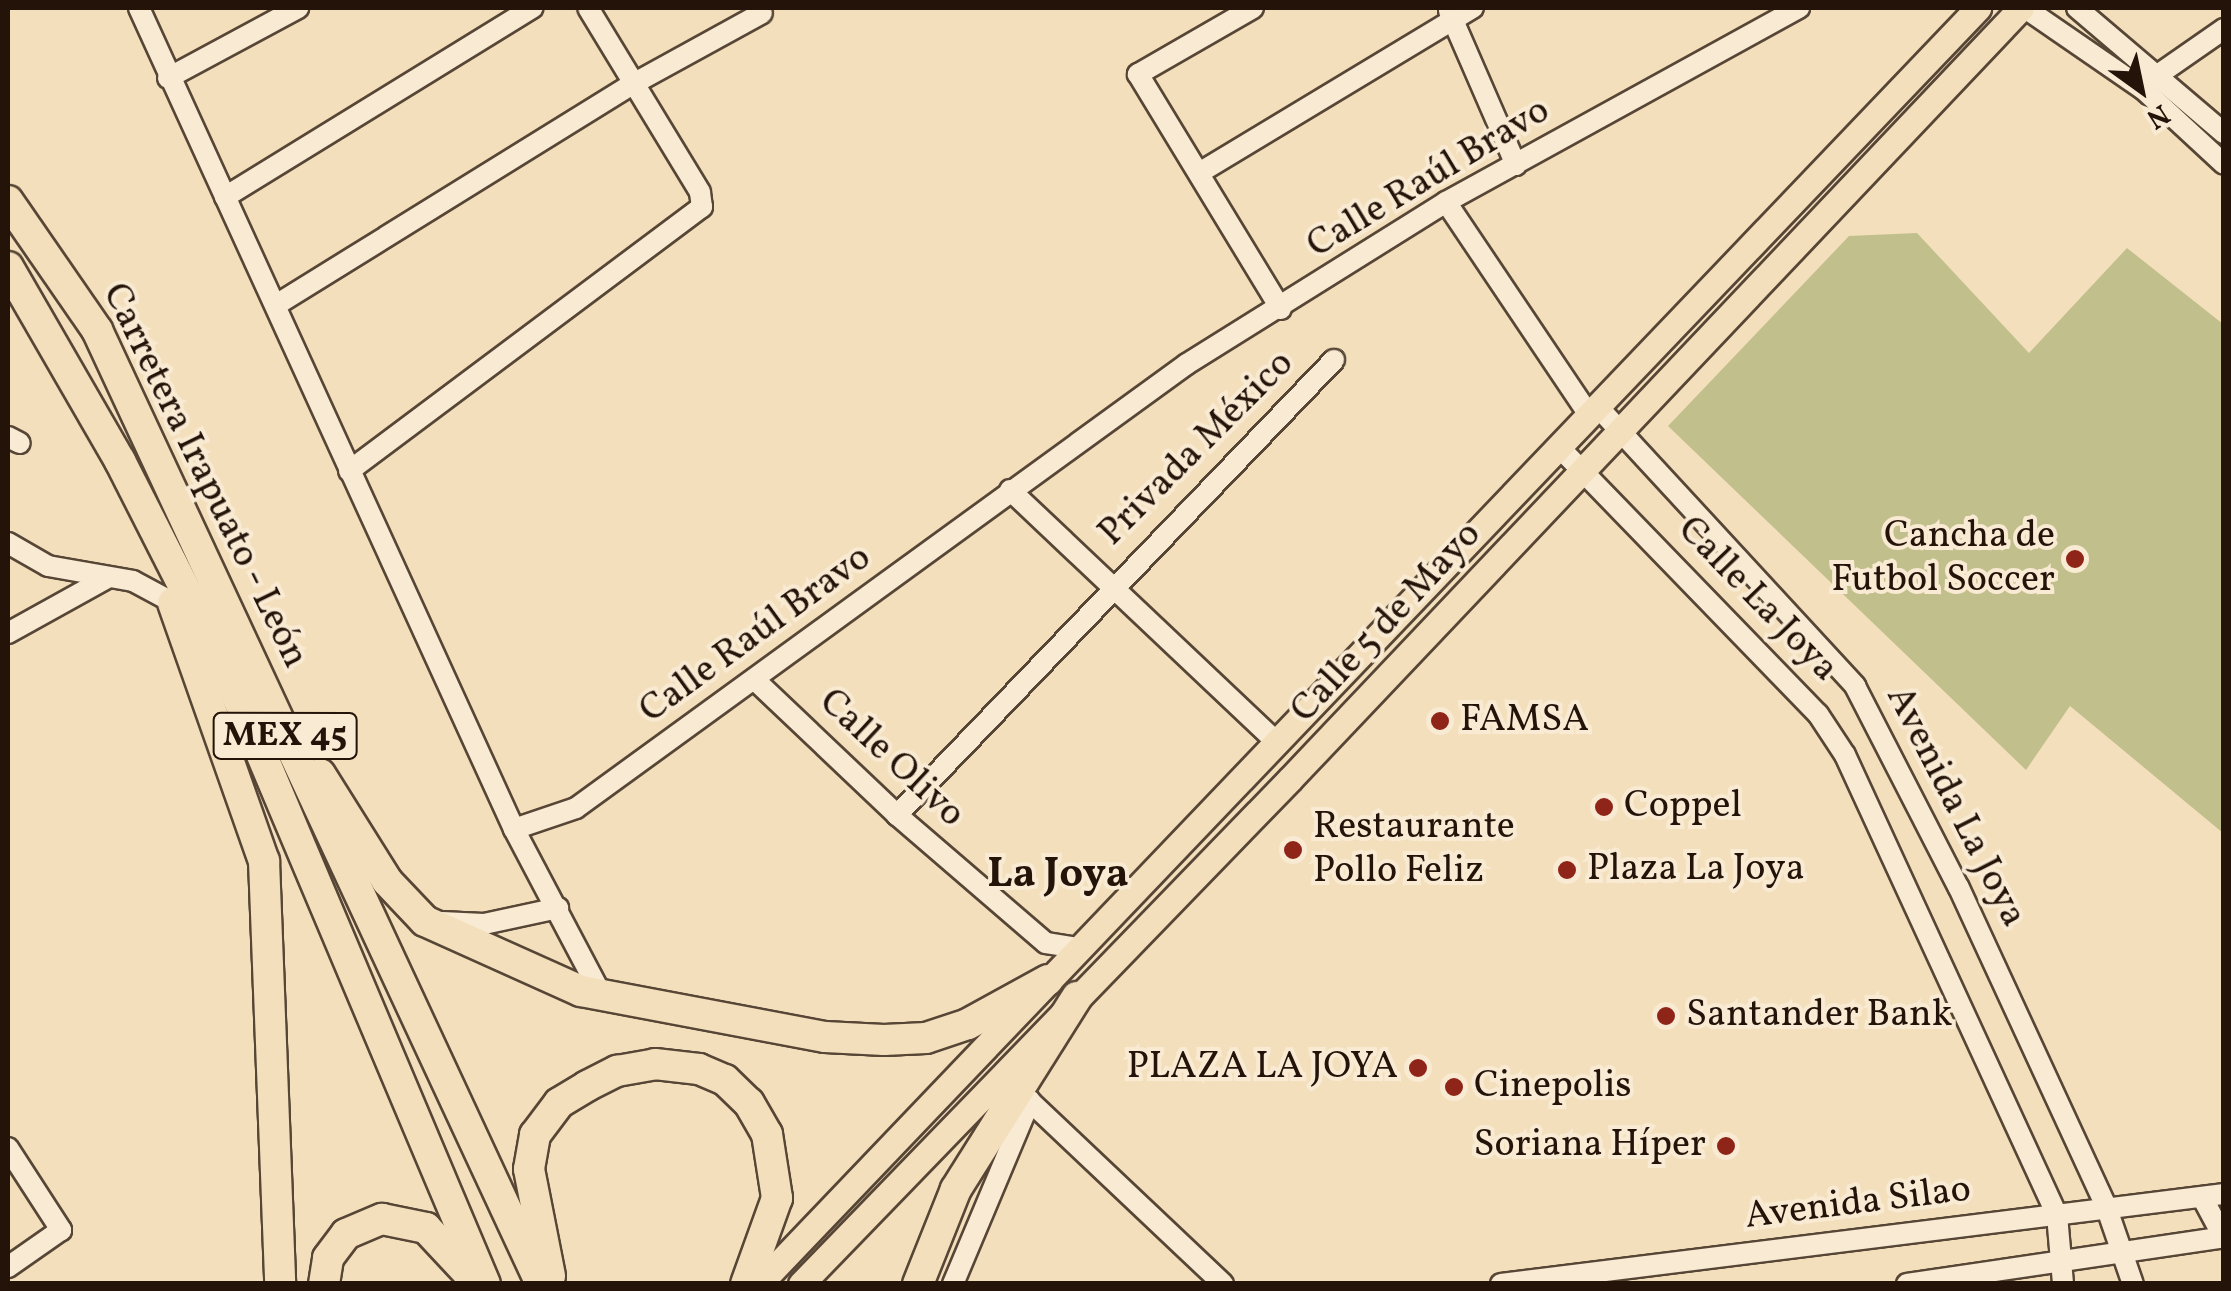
<!DOCTYPE html>
<html>
<head>
<meta charset="utf-8">
<style>
  body { margin:0 }
  #map { position:relative; width:2231px; height:1291px; overflow:hidden; background:#f4dfbc; font-family:Vollkorn,serif }
  div>[style] { position:absolute }
  .green>* { inset:0; background:#c1c08c }
  .roads { filter:drop-shadow(2px 0 #574636) drop-shadow(-2px 0 #574636) drop-shadow(0 2px #574636) drop-shadow(0 -2px #574636) }
  .minor>* { height:20px; margin:-10px; padding:0 10px; transform-origin:10px; border-radius:10px; background:#f8ead3 }
  .major>* { height:25px; margin:-12.5px; padding:0 12.5px; transform-origin:12.5px; border-radius:12.5px; background:#f4dfbc }
  .highway>* { height:30px; margin:-15px; padding:0 15px; transform-origin:15px; border-radius:15px; background:#f4dfbc }
  .dots>* { width:28px; height:28px; translate:-50% -50%; box-sizing:border-box; border:5px solid #f8ead3; border-radius:50% }
  span { translate:-50% -50%; white-space:nowrap; text-align:center; line-height:1.15; -webkit-text-stroke:8px #f8ead3; paint-order:stroke }
  .shield-label span { padding:2px 8px; background:#f8ead3; border:2px solid; border-radius:8px; -webkit-text-stroke-width:0 }
  .shield-label { font-size:35px; color:#231309; font-weight:700 }
  .street-label { font-size:38px; color:#231309 }
  .poi-label { font-size:38px; color:#231309 }
  .right { translate:-100% -50%; text-align:right }
  .left { translate:0 -50%; text-align:left }
  .quarter-label { font-size:42px; color:#231309; font-weight:700 }
  .frame { position:absolute; inset:0; border:10px solid #231309; pointer-events:none }
  .north { position:absolute; left:2091px; top:40px; width:100px; height:100px; -webkit-text-stroke:8px #f8ead3; paint-order:stroke; rotate:147deg; font-size:28px; font-weight:700; line-height:40px; text-align:center; color:#231309 }
  .north::after { content:''; display:block; margin:auto; width:35px; height:45px; background:#231309; clip-path:polygon(50% 0,100% 100%,50% 72%,0 100%) }
</style>
</head>
<body>
<div id="map">
  <div class="green">
    <div style="clip-path:polygon(1917px 233px,2029px 353px,2127px 248px,2223px 324px,2223px 833px,2070px 706px,2026px 770px,1668px 426px,1849px 236px)"></div>
  </div>
  <div class="roads">
    <div class="minor">
      <div style="left:139px;top:8px;width:903px;rotate:65.45deg"></div>
      <div style="left:514px;top:829px;width:65px;rotate:-18.7deg"></div>
      <div style="left:576px;top:808px;width:755px;rotate:-36.01deg"></div>
      <div style="left:1187px;top:364px;width:305px;rotate:-32deg"></div>
      <div style="left:1446px;top:202px;width:403px;rotate:-28.8deg"></div>
      <div style="left:1253px;top:8px;width:133px;rotate:150.1deg"></div>
      <div style="left:1138px;top:74px;width:275px;rotate:58.7deg"></div>
      <div style="left:2025px;top:8px;width:143px;rotate:34.5deg"></div>
      <div style="left:2143px;top:89px;width:110px;rotate:42.8deg"></div>
      <div style="left:2077px;top:8px;width:193px;rotate:40.4deg"></div>
      <div style="left:1449px;top:11px;width:168px;rotate:66.5deg"></div>
      <div style="left:168px;top:78px;width:148px;rotate:-28.3deg"></div>
      <div style="left:2152px;top:79px;width:88px;rotate:-34.8deg"></div>
      <div style="left:1199px;top:173px;width:320px;rotate:-31.1deg"></div>
      <div style="left:225px;top:197px;width:361px;rotate:-31.6deg"></div>
      <div style="left:1446px;top:202px;width:257px;rotate:56.1deg"></div>
      <div style="left:276px;top:305px;width:420px;rotate:-31.8deg"></div>
      <div style="left:633px;top:84px;width:147px;rotate:-28.8deg"></div>
      <div style="left:1597px;top:406px;width:381px;rotate:47.3deg"></div>
      <div style="left:1855px;top:686px;width:227px;rotate:62.8deg"></div>
      <div style="left:1959px;top:888px;width:353px;rotate:65.2deg"></div>
      <div style="left:2107px;top:1209px;width:79px;rotate:70.9deg"></div>
      <div style="left:8px;top:437px;width:13px;rotate:27deg"></div>
      <div style="left:1559px;top:447px;width:372px;rotate:45.9deg"></div>
      <div style="left:1818px;top:714px;width:49px;rotate:56.6deg"></div>
      <div style="left:1845px;top:755px;width:507px;rotate:65.26deg"></div>
      <div style="left:2057px;top:1215px;width:69px;rotate:85deg"></div>
      <div style="left:349px;top:471px;width:441px;rotate:-36.8deg"></div>
      <div style="left:702px;top:207px;width:15px;rotate:-98deg"></div>
      <div style="left:700px;top:192px;width:215px;rotate:-121.3deg"></div>
      <div style="left:1010px;top:490px;width:362px;rotate:43.4deg"></div>
      <div style="left:8px;top:543px;width:46px;rotate:29.9deg"></div>
      <div style="left:48px;top:566px;width:86px;rotate:10deg"></div>
      <div style="left:133px;top:581px;width:47px;rotate:28.2deg"></div>
      <div style="left:8px;top:633px;width:115px;rotate:-29deg"></div>
      <div style="left:756px;top:681px;width:195px;rotate:43.5deg"></div>
      <div style="left:897px;top:815px;width:196px;rotate:40.7deg"></div>
      <div style="left:1046px;top:943px;width:33px;rotate:9deg"></div>
      <div style="left:897px;top:815px;width:631px;rotate:-46.16deg"></div>
      <div style="left:514px;top:829px;width:187px;rotate:62.2deg"></div>
      <div style="left:442px;top:922px;width:42px;rotate:2.7deg"></div>
      <div style="left:484px;top:924px;width:76px;rotate:-12.2deg"></div>
      <div style="left:1018px;top:1090px;width:282px;rotate:43.4deg"></div>
      <div style="left:8px;top:1148px;width:98px;rotate:57.1deg"></div>
      <div style="left:61px;top:1230px;width:65px;rotate:145.1deg"></div>
      <div style="left:2202px;top:1197px;width:47px;rotate:61.8deg"></div>
      <div style="left:953px;top:1284px;width:199px;rotate:-67.2deg"></div>
      <div style="left:1501px;top:1284px;width:729px;rotate:-7.1deg"></div>
      <div style="left:1907px;top:1284px;width:320px;rotate:-8.4deg"></div>
    </div>
    <div class="major">
      <div style="left:759px;top:1284px;width:1765px;rotate:-46.31deg"></div>
      <div style="left:801px;top:1284px;width:703px;rotate:-45.92deg"></div>
      <div style="left:1290px;top:779px;width:1062px;rotate:-46.53deg"></div>
    </div>
    <div class="highway">
      <div style="left:8px;top:201px;width:157px;rotate:55.4deg"></div>
      <div style="left:97px;top:330px;width:1052px;rotate:65.04deg"></div>
      <div style="left:8px;top:267px;width:224px;rotate:60deg"></div>
      <div style="left:120px;top:461px;width:234px;rotate:63.1deg"></div>
      <div style="left:226px;top:670px;width:666px;rotate:67.13deg"></div>
      <div style="left:173px;top:603px;width:274px;rotate:70.6deg"></div>
      <div style="left:264px;top:861px;width:423px;rotate:87.8deg"></div>
      <div style="left:320px;top:774px;width:126px;rotate:57.9deg"></div>
      <div style="left:387px;top:881px;width:55px;rotate:46.5deg"></div>
      <div style="left:425px;top:921px;width:171px;rotate:24.2deg"></div>
      <div style="left:581px;top:991px;width:248px;rotate:10.7deg"></div>
      <div style="left:825px;top:1037px;width:59px;rotate:2.9deg"></div>
      <div style="left:884px;top:1040px;width:42px;rotate:-2.7deg"></div>
      <div style="left:926px;top:1038px;width:44px;rotate:-18.4deg"></div>
      <div style="left:968px;top:1024px;width:91px;rotate:-28.8deg"></div>
      <div style="left:550px;top:1276px;width:109px;rotate:-101.1deg"></div>
      <div style="left:529px;top:1169px;width:35px;rotate:-80deg"></div>
      <div style="left:535px;top:1135px;width:40px;rotate:-53deg"></div>
      <div style="left:559px;top:1103px;width:33px;rotate:-31deg"></div>
      <div style="left:587px;top:1086px;width:34px;rotate:-27deg"></div>
      <div style="left:617px;top:1071px;width:39px;rotate:-10deg"></div>
      <div style="left:655px;top:1064px;width:44px;rotate:6.5deg"></div>
      <div style="left:699px;top:1069px;width:28px;rotate:23deg"></div>
      <div style="left:725px;top:1080px;width:33px;rotate:44deg"></div>
      <div style="left:749px;top:1103px;width:36px;rotate:60deg"></div>
      <div style="left:767px;top:1134px;width:65px;rotate:81.1deg"></div>
      <div style="left:777px;top:1198px;width:91px;rotate:109.8deg"></div>
      <div style="left:324px;top:1284px;width:26px;rotate:-81deg"></div>
      <div style="left:328px;top:1258px;width:30px;rotate:-53deg"></div>
      <div style="left:346px;top:1234px;width:39px;rotate:-23deg"></div>
      <div style="left:382px;top:1219px;width:45px;rotate:11.6deg"></div>
      <div style="left:426px;top:1228px;width:62px;rotate:47deg"></div>
      <div style="left:918px;top:1284px;width:102px;rotate:-68.2deg"></div>
      <div style="left:956px;top:1189px;width:227px;rotate:-57.8deg"></div>
    </div>
  </div>
  <div class="dots">
    <div style="left:2075px;top:559px;background:#8f2418"></div>
    <div style="left:1440px;top:721px;background:#8f2418"></div>
    <div style="left:1604px;top:807px;background:#8f2418"></div>
    <div style="left:1293px;top:850px;background:#8f2418"></div>
    <div style="left:1567px;top:870px;background:#8f2418"></div>
    <div style="left:1666px;top:1016px;background:#8f2418"></div>
    <div style="left:1418px;top:1068px;background:#8f2418"></div>
    <div style="left:1454px;top:1087px;background:#8f2418"></div>
    <div style="left:1726px;top:1146px;background:#8f2418"></div>
  </div>
  <div class="shield-label">
    <span style="left:285px;top:736px">MEX 45</span>
  </div>
  <div class="street-label">
    <span style="left:1429px;top:179px;rotate:-31deg">Calle Raúl Bravo</span>
    <span style="left:1197px;top:449px;rotate:-45deg">Privada México</span>
    <span style="left:204px;top:476px;rotate:64deg">Carretera Irapuato - León</span>
    <span style="left:1757px;top:600px;rotate:46deg">Calle La Joya</span>
    <span style="left:1387px;top:623px;rotate:-47deg">Calle 5 de Mayo</span>
    <span style="left:756px;top:635px;rotate:-36deg">Calle Raúl Bravo</span>
    <span style="left:891px;top:759px;rotate:43deg">Calle Olivo</span>
    <span style="left:1955px;top:807px;rotate:63deg">Avenida La Joya</span>
    <span style="left:1858px;top:1204px;rotate:-7deg">Avenida Silao</span>
  </div>
  <div class="poi-label">
    <span class="right" style="left:2055px;top:559px">Cancha de<br>Futbol Soccer</span>
    <span class="left" style="left:1460px;top:721px">FAMSA</span>
    <span class="left" style="left:1624px;top:807px">Coppel</span>
    <span class="left" style="left:1313px;top:850px">Restaurante<br>Pollo Feliz</span>
    <span class="left" style="left:1587px;top:870px">Plaza La Joya</span>
    <span class="left" style="left:1686px;top:1016px">Santander Bank</span>
    <span class="right" style="left:1398px;top:1068px">PLAZA LA JOYA</span>
    <span class="left" style="left:1474px;top:1087px">Cinepolis</span>
    <span class="right" style="left:1706px;top:1146px">Soriana Híper</span>
  </div>
  <div class="quarter-label">
    <span style="left:1058px;top:876px">La Joya</span>
  </div>
  <div class="frame"></div>
  <div class="north">N</div>
</div>
</body>
</html>
